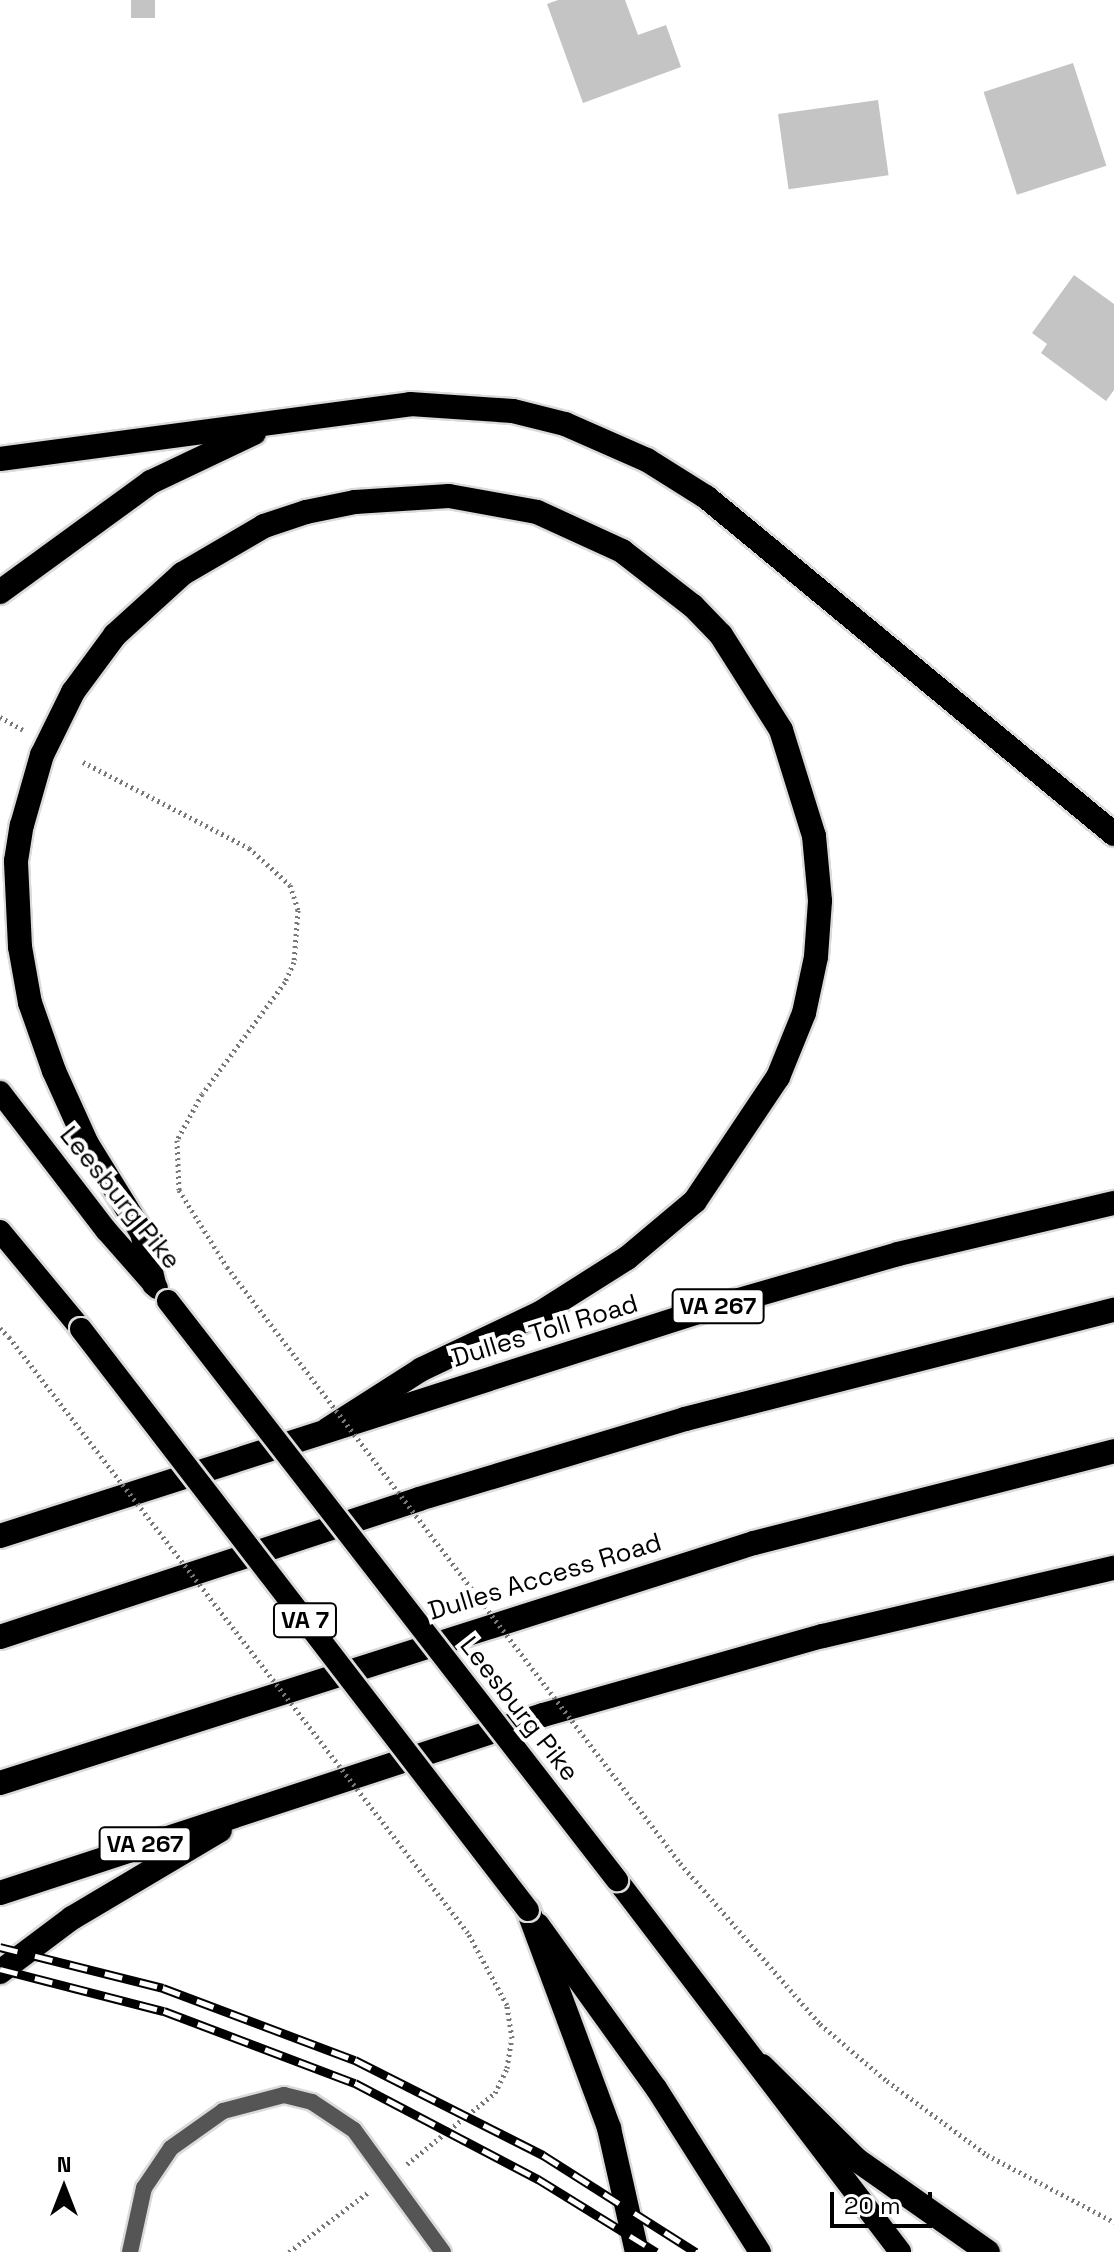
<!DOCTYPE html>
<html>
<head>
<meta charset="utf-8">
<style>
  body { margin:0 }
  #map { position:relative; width:1114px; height:2252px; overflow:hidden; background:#fff; font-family:"Space Grotesk",sans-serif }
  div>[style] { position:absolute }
  .building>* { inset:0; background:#c4c4c4; transform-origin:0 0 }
  .path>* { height:5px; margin-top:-2.5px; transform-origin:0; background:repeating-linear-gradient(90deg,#777 0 2px,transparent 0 6px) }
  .roads { filter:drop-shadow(2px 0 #dbdbdb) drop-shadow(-2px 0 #dbdbdb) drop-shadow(0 2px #dbdbdb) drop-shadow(0 -2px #dbdbdb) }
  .service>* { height:16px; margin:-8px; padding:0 8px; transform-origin:8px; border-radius:8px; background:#555 }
  .trunk>* { height:22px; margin:-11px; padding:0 11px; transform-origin:11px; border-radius:11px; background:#000 }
  .motorway>* { height:24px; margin:-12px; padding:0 12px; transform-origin:12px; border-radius:12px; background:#000 }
  .rail>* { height:9px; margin-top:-4.5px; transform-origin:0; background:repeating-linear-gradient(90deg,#fff 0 18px,#000 0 36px); box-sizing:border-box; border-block:2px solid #000 }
  .path-bridge>* { height:5px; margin-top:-2.5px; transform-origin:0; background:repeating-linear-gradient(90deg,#777 0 2px,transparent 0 6px) }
  .bridges { filter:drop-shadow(2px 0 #dbdbdb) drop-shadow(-2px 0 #dbdbdb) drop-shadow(0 2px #dbdbdb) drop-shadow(0 -2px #dbdbdb) }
  .trunk-bridge>* { height:22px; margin:-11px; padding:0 11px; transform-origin:11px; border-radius:11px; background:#000 }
  span { translate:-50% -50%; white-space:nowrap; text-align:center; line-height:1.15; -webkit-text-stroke:8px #fff; paint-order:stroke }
  .shield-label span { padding:2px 6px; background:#fff; border:2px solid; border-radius:6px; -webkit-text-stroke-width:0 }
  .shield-label { font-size:24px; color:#000; font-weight:700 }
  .street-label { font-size:26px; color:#000 }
  .north { position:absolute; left:24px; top:2148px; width:80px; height:80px; -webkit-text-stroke:6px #fff; paint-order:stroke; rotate:0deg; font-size:22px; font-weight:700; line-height:32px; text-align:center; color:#000 }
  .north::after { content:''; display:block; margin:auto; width:28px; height:36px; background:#000; clip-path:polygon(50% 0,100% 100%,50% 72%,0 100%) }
  .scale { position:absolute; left:830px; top:2192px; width:102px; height:36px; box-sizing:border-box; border:4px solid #000; border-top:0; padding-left:10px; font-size:24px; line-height:28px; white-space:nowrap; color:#000; -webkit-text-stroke:6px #fff; paint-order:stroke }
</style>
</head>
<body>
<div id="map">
  <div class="building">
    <div style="left:131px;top:0;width:24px;height:18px"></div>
    <div style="clip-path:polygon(558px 0,625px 0,638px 35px,666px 25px,681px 67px,583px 103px,547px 4px)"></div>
    <div style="left:1073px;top:63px;width:108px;height:94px;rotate:72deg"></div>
    <div style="left:878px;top:100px;width:76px;height:101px;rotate:82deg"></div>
    <div style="clip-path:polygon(1074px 275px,1114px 304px,1114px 390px,1106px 401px,1041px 353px,1047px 344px,1032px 333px)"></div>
  </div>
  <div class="path">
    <div style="left:0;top:717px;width:26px;rotate:29deg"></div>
    <div style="left:83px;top:762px;width:187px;rotate:27.4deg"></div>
    <div style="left:249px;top:848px;width:55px;rotate:42.1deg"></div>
    <div style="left:290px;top:885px;width:26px;rotate:72deg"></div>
    <div style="left:298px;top:910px;width:52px;rotate:94.4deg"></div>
    <div style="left:294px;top:962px;width:22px;rotate:114deg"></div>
    <div style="left:285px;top:982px;width:139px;rotate:126.5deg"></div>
    <div style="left:202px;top:1094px;width:52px;rotate:118.5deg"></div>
    <div style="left:177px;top:1140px;width:50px;rotate:87.7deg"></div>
    <div style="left:179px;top:1190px;width:91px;rotate:58.1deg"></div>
    <div style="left:0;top:1328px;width:13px;rotate:45deg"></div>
    <div style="left:680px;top:1863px;width:213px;rotate:49deg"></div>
    <div style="left:820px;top:2024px;width:88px;rotate:40.4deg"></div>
    <div style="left:887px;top:2081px;width:124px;rotate:36.5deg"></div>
    <div style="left:987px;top:2155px;width:144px;rotate:27.8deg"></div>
    <div style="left:407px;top:2164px;width:113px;rotate:-38.9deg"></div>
    <div style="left:495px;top:2093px;width:28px;rotate:-64deg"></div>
    <div style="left:507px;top:2068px;width:30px;rotate:-81deg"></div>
    <div style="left:512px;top:2038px;width:33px;rotate:-99deg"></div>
    <div style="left:507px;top:2005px;width:82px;rotate:-118.4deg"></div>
    <div style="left:289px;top:2252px;width:101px;rotate:-37deg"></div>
  </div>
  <div class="roads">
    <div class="service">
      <div style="left:130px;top:2252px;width:66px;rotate:-77.7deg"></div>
      <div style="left:144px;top:2188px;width:48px;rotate:-56deg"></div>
      <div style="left:171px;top:2148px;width:64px;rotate:-35.4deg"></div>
      <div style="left:223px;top:2111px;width:63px;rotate:-14.7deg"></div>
      <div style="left:284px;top:2095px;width:29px;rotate:14deg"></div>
      <div style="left:312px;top:2102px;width:50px;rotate:33.7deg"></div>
      <div style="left:354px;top:2130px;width:151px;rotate:53.9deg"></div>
    </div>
    <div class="trunk">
      <div style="left:0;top:1092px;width:174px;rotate:52.5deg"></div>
      <div style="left:106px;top:1230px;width:77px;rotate:48.7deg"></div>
      <div style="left:0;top:1231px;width:127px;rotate:50.4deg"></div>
      <div style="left:617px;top:1880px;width:467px;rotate:52.7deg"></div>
      <div style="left:538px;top:1924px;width:202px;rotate:54.3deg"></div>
      <div style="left:656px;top:2088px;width:194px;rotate:57.6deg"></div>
    </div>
    <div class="motorway">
      <div style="left:0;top:459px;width:414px;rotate:-7.6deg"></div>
      <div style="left:410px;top:404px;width:103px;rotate:3.9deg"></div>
      <div style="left:513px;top:411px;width:54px;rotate:14deg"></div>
      <div style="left:565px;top:424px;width:90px;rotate:23.7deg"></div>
      <div style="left:647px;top:460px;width:70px;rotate:32.1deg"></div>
      <div style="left:706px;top:497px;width:529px;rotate:39.56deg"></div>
      <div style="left:0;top:592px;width:187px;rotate:-36.1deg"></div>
      <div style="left:151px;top:482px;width:114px;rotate:-25.4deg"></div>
      <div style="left:154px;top:1284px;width:52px;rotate:-103.2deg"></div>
      <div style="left:142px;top:1233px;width:105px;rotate:-121.7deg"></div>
      <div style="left:87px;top:1144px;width:80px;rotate:-114.3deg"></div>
      <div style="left:54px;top:1071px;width:72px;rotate:-109.4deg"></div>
      <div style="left:30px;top:1003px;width:57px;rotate:-100.1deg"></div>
      <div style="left:20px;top:947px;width:86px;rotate:-92.7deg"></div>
      <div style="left:16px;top:861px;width:36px;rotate:-81deg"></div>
      <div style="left:22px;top:825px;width:73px;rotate:-74.1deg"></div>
      <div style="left:42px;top:755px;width:70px;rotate:-63.8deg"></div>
      <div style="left:73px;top:692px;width:71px;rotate:-53.6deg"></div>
      <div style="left:115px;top:635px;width:91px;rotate:-42.3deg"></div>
      <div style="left:182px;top:574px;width:95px;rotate:-30.3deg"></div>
      <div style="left:264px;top:526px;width:44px;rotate:-18.4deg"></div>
      <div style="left:306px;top:512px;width:50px;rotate:-11.5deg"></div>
      <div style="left:355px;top:502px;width:94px;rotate:-3.7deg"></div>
      <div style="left:449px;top:496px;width:89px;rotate:10.3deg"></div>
      <div style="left:537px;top:512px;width:94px;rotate:24.6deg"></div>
      <div style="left:622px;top:551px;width:90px;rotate:37.8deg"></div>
      <div style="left:693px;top:606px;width:40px;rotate:46deg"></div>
      <div style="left:721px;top:635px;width:112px;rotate:57.7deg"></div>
      <div style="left:781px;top:730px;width:111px;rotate:72.7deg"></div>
      <div style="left:814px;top:836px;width:65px;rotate:84.7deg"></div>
      <div style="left:820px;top:901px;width:56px;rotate:94.1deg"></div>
      <div style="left:816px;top:957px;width:57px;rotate:102.1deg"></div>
      <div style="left:804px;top:1013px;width:69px;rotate:112.1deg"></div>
      <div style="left:778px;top:1077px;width:149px;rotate:123.8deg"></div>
      <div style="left:695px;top:1201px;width:89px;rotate:140deg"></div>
      <div style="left:627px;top:1258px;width:103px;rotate:147.7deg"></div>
      <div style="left:540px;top:1313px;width:131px;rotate:154.6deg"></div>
      <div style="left:422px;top:1369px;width:112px;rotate:147.4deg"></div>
      <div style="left:0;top:1536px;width:747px;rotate:-17.78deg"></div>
      <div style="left:711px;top:1308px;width:195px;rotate:-16.1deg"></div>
      <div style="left:898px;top:1254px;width:222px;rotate:-13.3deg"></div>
      <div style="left:0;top:1637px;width:441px;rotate:-18.2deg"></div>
      <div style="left:419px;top:1499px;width:278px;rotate:-16.7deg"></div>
      <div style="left:685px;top:1419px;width:443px;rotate:-14.3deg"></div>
      <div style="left:0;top:1783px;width:791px;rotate:-17.66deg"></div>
      <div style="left:754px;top:1543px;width:372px;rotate:-14.3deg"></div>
      <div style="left:0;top:1893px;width:571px;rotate:-18.15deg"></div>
      <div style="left:543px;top:1715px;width:291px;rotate:-15.8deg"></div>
      <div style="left:823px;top:1636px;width:299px;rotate:-13.2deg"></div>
      <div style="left:528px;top:1910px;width:233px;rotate:69.6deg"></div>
      <div style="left:609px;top:2128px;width:127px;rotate:77.3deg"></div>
      <div style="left:0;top:1972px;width:90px;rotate:-36.9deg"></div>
      <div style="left:72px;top:1918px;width:172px;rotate:-30.7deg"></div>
      <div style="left:762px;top:2066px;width:134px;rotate:44.7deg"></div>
      <div style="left:857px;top:2160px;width:160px;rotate:35.1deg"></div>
    </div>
  </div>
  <div class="rail">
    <div style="left:0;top:1947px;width:168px;rotate:14.1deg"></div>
    <div style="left:163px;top:1988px;width:205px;rotate:20.6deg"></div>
    <div style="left:355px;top:2060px;width:211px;rotate:26.8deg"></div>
    <div style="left:543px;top:2155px;width:181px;rotate:32.4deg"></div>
    <div style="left:0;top:1969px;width:169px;rotate:14.4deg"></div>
    <div style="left:164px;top:2011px;width:204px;rotate:20.7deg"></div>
    <div style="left:355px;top:2083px;width:207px;rotate:27.7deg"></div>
    <div style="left:538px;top:2179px;width:139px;rotate:31.7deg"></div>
  </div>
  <div class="path-bridge">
    <div style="left:227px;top:1267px;width:749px;rotate:52.76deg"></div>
    <div style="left:9px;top:1337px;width:752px;rotate:52.4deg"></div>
  </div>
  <div class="bridges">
    <div class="trunk-bridge">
      <div style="left:168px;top:1301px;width:733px;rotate:52.21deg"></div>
      <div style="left:81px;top:1329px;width:733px;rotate:52.43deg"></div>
    </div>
  </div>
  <div class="shield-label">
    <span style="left:718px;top:1306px">VA 267</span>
    <span style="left:305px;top:1620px">VA 7</span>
    <span style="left:145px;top:1844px">VA 267</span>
  </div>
  <div class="street-label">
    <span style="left:120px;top:1198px;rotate:51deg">Leesburg Pike</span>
    <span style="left:545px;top:1331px;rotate:-17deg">Dulles Toll Road</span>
    <span style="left:545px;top:1577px;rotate:-17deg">Dulles Access Road</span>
    <span style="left:519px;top:1709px;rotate:52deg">Leesburg Pike</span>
  </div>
  <div class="north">N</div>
  <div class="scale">20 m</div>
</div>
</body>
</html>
